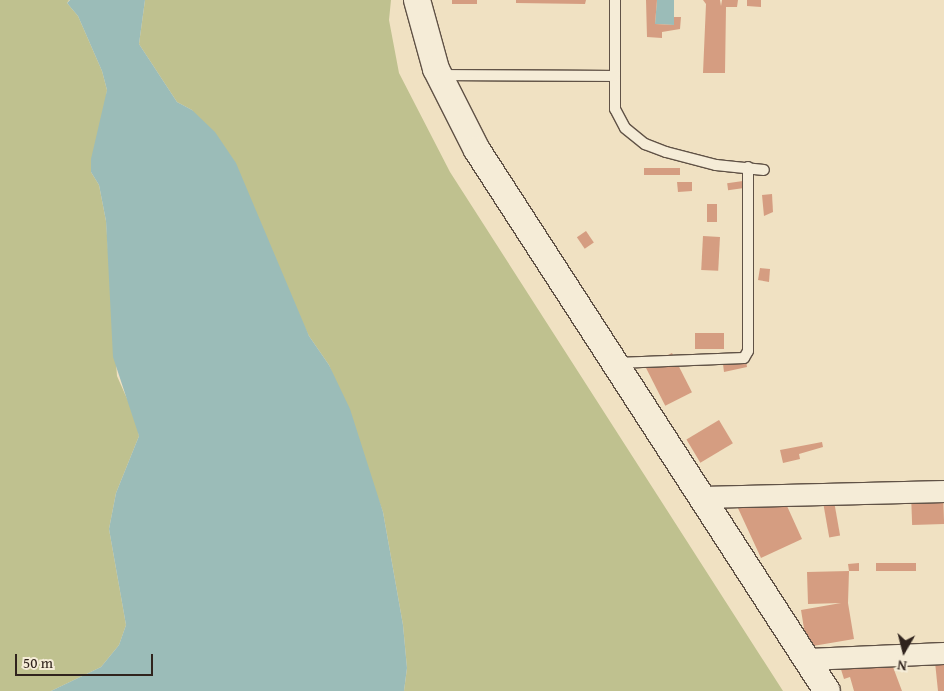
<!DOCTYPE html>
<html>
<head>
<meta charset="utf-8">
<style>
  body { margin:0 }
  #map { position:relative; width:944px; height:691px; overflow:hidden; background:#f0e1c2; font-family:"Gentium Book Plus",serif }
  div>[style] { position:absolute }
  .green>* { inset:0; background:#bfc18f }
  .water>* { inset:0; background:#9bbcb8 }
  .building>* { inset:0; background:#d59d81; transform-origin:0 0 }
  .roads { filter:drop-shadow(1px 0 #605246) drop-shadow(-1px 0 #605246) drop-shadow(0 1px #605246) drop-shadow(0 -1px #605246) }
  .service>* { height:10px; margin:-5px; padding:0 5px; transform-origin:5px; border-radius:5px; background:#f5ecd7 }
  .minor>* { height:21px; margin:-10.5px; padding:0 10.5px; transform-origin:10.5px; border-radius:10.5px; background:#f5ecd7 }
  .tertiary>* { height:26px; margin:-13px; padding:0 13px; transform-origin:13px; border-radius:13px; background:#f5ecd7 }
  span { translate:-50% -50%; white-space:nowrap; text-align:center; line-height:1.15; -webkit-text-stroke:5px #f5ecd7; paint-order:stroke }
  .north { position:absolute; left:879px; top:626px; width:50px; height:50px; -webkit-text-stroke:4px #f5ecd7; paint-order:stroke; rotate:188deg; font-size:14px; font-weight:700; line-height:20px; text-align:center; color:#30231d }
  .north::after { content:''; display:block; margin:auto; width:18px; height:22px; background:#30231d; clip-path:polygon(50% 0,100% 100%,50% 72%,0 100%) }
  .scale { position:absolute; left:15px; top:654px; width:138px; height:22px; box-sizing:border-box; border:2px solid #30231d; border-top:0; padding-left:6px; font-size:15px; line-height:18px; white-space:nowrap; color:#30231d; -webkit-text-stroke:4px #f5ecd7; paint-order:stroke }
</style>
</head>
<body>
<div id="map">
  <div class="green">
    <div style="clip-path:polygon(0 0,69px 0,67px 3px,78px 16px,102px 71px,107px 90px,105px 106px,91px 172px,99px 185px,106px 221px,117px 376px,136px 419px,139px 436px,116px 493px,109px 529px,126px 625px,119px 645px,101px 667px,51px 691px,0 691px)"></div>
    <div style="clip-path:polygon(145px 0,391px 0,389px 20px,399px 73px,450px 172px,783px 691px,404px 691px,407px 668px,403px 625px,383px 512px,329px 365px,309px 336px,192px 110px,177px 102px,139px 44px)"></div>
  </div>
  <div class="water">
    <div style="clip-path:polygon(70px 0,145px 0,139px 44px,177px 102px,192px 110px,215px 132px,236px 163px,309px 336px,329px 365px,350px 409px,383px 512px,403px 625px,407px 668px,404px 691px,51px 691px,101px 667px,119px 645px,126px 625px,109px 529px,116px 493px,139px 436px,113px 357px,106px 221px,99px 185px,91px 172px,91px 159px,107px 90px,102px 71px,78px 16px,67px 3px)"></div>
    <div style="clip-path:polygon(657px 0,674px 0,674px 25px,655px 24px)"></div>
  </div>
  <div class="building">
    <div style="left:452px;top:0;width:25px;height:4px"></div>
    <div style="clip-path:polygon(516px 0,586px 0,585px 4px,516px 3px)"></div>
    <div style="clip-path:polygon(646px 0,657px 0,655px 24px,674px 25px,674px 17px,681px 17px,680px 29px,662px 32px,662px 38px,647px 37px)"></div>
    <div style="clip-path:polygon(703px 0,720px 0,721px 6px,722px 0,738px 0,737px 7px,726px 7px,725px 73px,703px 73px,706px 4px)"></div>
    <div style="clip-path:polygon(747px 0,761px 0,761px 7px,747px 6px)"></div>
    <div style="left:680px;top:168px;width:7px;height:36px;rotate:90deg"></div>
    <div style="left:743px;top:181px;width:7px;height:16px;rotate:82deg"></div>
    <div style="clip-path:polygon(677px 182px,692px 182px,692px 191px,678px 192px)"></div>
    <div style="clip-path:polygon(772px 194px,773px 212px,764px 216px,762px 195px)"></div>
    <div style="left:717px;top:204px;width:18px;height:10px;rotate:90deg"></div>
    <div style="left:586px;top:231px;width:14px;height:11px;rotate:56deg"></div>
    <div style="left:703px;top:236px;width:17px;height:34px;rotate:3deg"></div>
    <div style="clip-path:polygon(760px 268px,770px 269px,769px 282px,758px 280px)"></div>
    <div style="left:695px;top:333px;width:29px;height:16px"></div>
    <div style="left:672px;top:353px;width:44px;height:30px;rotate:63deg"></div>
    <div style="clip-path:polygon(746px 361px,747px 367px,724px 372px,723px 364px)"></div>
    <div style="left:719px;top:420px;width:27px;height:38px;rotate:59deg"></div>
    <div style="clip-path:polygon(822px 442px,823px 447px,799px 454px,800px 459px,783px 463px,780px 450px)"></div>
    <div style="left:943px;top:492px;width:32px;height:32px;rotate:88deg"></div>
    <div style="left:834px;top:501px;width:35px;height:11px;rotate:80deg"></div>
    <div style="clip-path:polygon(737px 506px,787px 506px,802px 539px,761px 558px)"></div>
    <div style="clip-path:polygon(859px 563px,859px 571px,849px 571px,848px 564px)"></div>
    <div style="left:876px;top:563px;width:40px;height:8px"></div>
    <div style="clip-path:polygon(849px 571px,848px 603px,854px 639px,807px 647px,801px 610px,841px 603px,808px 604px,807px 572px)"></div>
    <div style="clip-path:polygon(890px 659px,902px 691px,854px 691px,850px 677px,844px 679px,839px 663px)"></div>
    <div style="clip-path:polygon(944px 661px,944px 691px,938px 691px,935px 662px)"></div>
  </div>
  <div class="roads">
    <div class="service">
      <div style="left:615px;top:0;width:109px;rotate:90deg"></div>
      <div style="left:615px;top:109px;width:21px;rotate:62deg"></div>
      <div style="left:625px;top:128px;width:26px;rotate:39deg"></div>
      <div style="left:645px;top:144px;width:22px;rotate:21deg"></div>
      <div style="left:666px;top:152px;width:52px;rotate:14.6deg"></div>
      <div style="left:716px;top:165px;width:48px;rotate:5.9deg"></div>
      <div style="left:441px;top:75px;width:174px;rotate:0.3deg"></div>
      <div style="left:617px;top:363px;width:127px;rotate:-2.3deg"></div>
      <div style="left:744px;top:358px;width:8px;rotate:-60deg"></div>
      <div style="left:748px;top:351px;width:184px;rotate:-90deg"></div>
    </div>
    <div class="minor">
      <div style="left:702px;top:497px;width:242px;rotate:-1.4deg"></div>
      <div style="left:807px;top:659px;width:137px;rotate:-2.5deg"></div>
    </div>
    <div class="tertiary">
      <div style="left:417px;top:0;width:72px;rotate:74.6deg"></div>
      <div style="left:436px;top:69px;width:91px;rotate:63.2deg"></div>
      <div style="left:477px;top:150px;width:644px;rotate:57.1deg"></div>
    </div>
  </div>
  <div class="north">N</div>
  <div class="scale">50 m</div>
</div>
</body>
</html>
